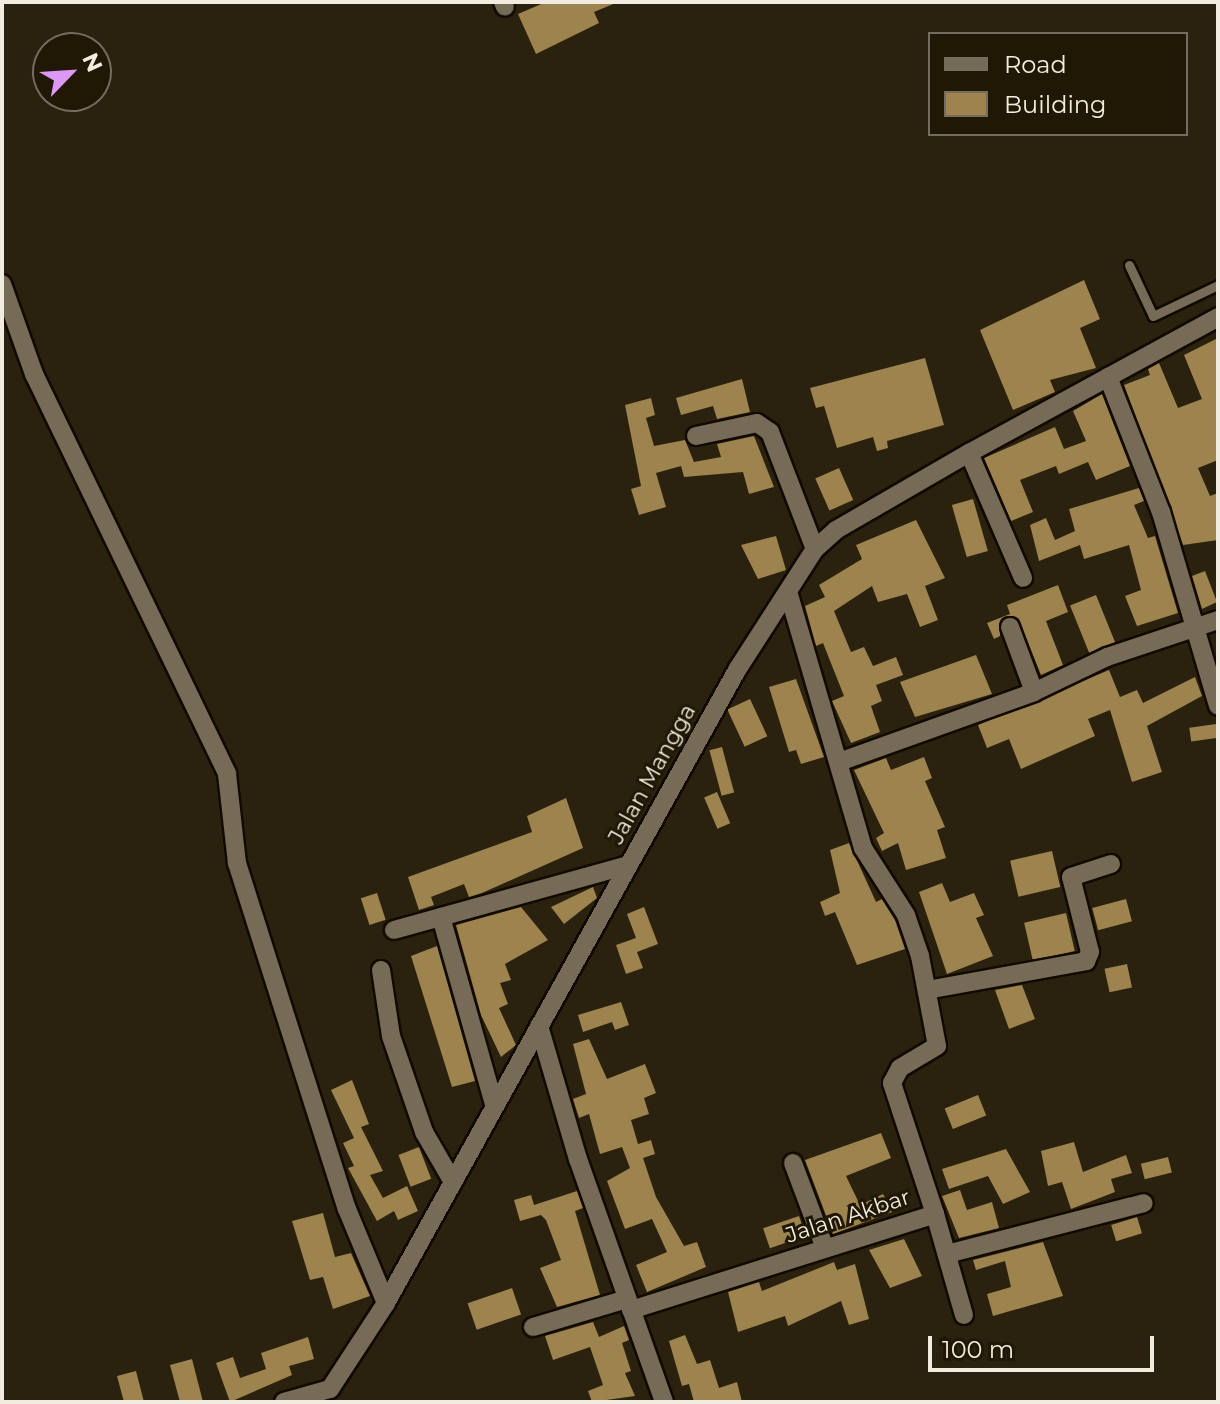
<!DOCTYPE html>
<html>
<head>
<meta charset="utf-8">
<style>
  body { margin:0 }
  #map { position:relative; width:1220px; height:1404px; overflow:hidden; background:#2a210e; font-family:Montserrat,sans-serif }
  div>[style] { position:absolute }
  .building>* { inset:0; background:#9d834d; transform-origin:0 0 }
  .roads { filter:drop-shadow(2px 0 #120a00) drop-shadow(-2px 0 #120a00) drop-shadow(0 2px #120a00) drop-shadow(0 -2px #120a00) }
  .service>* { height:9px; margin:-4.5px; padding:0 4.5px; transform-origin:4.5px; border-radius:4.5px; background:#766b56 }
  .minor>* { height:18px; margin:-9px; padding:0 9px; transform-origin:9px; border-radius:9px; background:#766b56 }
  span { translate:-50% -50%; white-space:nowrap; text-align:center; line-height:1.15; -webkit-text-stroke:6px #201705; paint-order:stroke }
  .street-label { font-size:22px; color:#f2ece0 }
  .frame { position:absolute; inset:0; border:4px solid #f2ece0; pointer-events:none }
  .legend { position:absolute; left:928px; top:32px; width:260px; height:104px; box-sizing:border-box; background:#201705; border:2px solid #746c5d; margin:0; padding:10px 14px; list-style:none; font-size:24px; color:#f2ece0 }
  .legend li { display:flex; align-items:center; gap:16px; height:40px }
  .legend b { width:40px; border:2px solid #746c5d }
  .north { position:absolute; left:32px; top:32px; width:80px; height:80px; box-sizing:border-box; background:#201705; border:2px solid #746c5d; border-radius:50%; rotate:65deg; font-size:22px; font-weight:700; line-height:32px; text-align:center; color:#f2ece0 }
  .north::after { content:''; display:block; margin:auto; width:28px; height:36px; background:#db99f5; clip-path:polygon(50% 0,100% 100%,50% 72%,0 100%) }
  .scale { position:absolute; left:928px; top:1336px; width:226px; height:36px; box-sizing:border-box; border:4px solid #f2ece0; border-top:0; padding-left:10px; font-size:24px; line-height:28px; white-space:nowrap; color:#f2ece0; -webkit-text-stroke:6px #201705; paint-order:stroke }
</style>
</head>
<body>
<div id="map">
  <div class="building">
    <div style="clip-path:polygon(546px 2px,618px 2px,594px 12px,599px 23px,536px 54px,518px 14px)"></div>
    <div style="clip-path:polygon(1084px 280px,1100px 319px,1080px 328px,1096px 368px,1050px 380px,1055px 392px,1013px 410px,980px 330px)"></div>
    <div style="clip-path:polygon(1218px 338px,1218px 460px,1198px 468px,1210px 496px,1218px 493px,1218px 540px,1183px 545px,1124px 385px,1150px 375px,1148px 369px,1159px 363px,1178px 408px,1202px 399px,1184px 355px)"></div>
    <div style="clip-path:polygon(925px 358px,944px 425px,887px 441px,888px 448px,877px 451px,873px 437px,837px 448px,824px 406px,816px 408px,810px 388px)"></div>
    <div style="clip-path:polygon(742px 379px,750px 412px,717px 419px,713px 406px,681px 415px,676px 398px)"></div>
    <div style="clip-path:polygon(1102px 394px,1130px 466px,1096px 480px,1088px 462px,1059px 474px,1056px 466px,1020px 480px,1033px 512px,1011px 521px,984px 458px,1055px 427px,1064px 449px,1086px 441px,1073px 411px)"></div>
    <div style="clip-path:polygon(651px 398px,655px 415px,646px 418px,654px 446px,685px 440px,694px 462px,721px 457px,717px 444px,754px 436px,774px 487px,749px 494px,743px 472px,684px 477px,681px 466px,656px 473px,666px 507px,639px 515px,631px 489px,641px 486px,625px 405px)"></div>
    <div style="left:839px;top:468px;width:35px;height:26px;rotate:66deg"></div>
    <div style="clip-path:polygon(1139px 488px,1144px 501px,1134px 505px,1148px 538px,1155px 536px,1178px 613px,1137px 626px,1125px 596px,1141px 590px,1129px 545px,1084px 559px,1080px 545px,1039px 561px,1030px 525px,1046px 518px,1055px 540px,1075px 531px,1069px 509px)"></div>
    <div style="left:973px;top:499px;width:54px;height:22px;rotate:74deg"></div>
    <div style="clip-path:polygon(916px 520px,945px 578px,925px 586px,938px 620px,920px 627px,907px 594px,878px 602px,872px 586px,834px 611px,851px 652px,864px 647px,873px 666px,896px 657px,903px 675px,876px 685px,882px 701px,871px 706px,880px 732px,851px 743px,832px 701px,844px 696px,823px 643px,816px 646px,805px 606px,825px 597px,819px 585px,862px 559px,856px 545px)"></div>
    <div style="clip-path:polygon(776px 536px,786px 570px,758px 579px,741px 545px)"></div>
    <div style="clip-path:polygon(1205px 571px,1217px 602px,1202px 609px,1192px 576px)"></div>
    <div style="clip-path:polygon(1058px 585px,1068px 612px,1046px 621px,1063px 665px,1041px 675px,1018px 618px,1001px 619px,1000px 636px,994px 639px,987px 623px,1010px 614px,1007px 605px)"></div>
    <div style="left:1096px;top:595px;width:51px;height:28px;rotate:68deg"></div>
    <div style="clip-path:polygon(976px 655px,992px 694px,915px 717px,900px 682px)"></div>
    <div style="clip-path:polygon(1109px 670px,1120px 697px,1137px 690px,1143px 703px,1195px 677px,1202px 696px,1147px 726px,1162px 772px,1132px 782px,1110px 710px,1088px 719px,1095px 736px,1021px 769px,1009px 739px,987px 748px,978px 725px)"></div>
    <div style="clip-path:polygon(796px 679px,824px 757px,801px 764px,796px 750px,789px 752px,769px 687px)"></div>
    <div style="left:750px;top:699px;width:41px;height:25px;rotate:65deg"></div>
    <div style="left:1216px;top:724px;width:14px;height:27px;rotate:82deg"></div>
    <div style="left:722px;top:747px;width:47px;height:13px;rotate:75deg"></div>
    <div style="clip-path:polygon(924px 757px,932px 778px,925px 781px,945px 827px,937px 830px,946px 858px,906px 870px,898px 843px,882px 851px,876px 838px,884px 833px,854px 770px,886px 758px,891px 770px)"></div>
    <div style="left:717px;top:792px;width:34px;height:14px;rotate:67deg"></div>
    <div style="clip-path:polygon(566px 798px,583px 848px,482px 893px,469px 897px,464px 884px,431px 897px,434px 905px,419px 910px,408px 877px,532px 832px,527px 816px)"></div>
    <div style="clip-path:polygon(849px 843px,876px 902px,882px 899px,895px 920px,905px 949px,857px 965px,835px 912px,825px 916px,820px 902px,840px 893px,830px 850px)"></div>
    <div style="left:1052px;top:851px;width:37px;height:43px;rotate:77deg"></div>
    <div style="clip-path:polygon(942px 883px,950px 902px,974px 893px,984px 915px,976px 918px,993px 956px,947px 974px,919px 892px)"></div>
    <div style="clip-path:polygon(593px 887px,597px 898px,564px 924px,551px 907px)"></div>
    <div style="left:377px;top:893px;width:28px;height:17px;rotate:72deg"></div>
    <div style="left:1126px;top:899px;width:23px;height:35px;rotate:75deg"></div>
    <div style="clip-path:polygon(521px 907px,548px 940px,505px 964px,511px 980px,500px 983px,508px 1004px,499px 1008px,516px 1045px,501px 1057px,481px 1015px,456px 925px)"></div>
    <div style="clip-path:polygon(644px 907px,658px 944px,637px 952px,643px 968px,626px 974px,616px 945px,636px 938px,627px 914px)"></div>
    <div style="left:1066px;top:913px;width:39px;height:43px;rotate:77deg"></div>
    <div style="clip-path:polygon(437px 946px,475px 1081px,452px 1087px,411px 956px)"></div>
    <div style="left:1127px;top:964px;width:24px;height:23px;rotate:78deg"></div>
    <div style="clip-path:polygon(1022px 985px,1035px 1019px,1009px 1029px,995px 990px)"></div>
    <div style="clip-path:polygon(621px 1002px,629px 1025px,615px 1030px,612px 1022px,583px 1032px,578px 1015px)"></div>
    <div style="clip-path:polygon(589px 1039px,607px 1079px,645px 1064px,656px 1093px,644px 1098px,649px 1114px,631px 1120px,638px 1144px,651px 1140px,655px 1154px,643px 1158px,656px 1197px,684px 1246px,697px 1242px,706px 1267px,647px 1292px,636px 1265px,667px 1252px,652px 1219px,625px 1229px,607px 1181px,630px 1168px,622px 1147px,600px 1154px,589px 1114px,579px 1118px,573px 1099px,586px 1094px,573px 1044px)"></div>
    <div style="clip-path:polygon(352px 1080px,369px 1124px,361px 1127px,383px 1171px,370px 1175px,383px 1198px,407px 1186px,418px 1211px,398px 1220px,394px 1211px,377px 1221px,348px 1168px,354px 1166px,343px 1143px,354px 1138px,331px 1090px)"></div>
    <div style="left:978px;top:1095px;width:22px;height:36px;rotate:68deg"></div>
    <div style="clip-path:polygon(881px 1133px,891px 1158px,846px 1176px,860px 1205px,883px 1194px,892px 1212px,833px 1234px,805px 1160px)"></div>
    <div style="clip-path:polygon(1074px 1142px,1083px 1172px,1126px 1155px,1132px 1173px,1111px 1179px,1115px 1192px,1071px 1209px,1062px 1182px,1048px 1186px,1041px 1151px)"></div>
    <div style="left:419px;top:1147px;width:34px;height:22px;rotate:69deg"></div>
    <div style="clip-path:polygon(1006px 1149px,1030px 1192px,1003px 1204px,988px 1176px,949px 1189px,942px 1169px)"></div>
    <div style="left:1168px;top:1157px;width:16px;height:28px;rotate:76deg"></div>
    <div style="clip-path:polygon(960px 1190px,967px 1210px,992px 1202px,999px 1228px,959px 1238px,942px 1196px)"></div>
    <div style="clip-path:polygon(577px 1191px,583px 1208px,575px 1211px,600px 1295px,557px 1307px,540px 1268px,561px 1260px,546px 1220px,541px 1215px,520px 1221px,514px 1200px,531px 1195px,534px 1205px)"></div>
    <div style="clip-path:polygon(323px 1213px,335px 1257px,351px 1253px,370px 1296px,333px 1309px,323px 1277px,310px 1280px,292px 1221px)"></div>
    <div style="left:799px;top:1216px;width:21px;height:38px;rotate:71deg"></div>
    <div style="left:1137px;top:1217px;width:17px;height:27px;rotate:73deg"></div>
    <div style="clip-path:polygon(904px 1239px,922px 1276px,890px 1288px,869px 1250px)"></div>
    <div style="clip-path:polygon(1043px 1242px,1063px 1296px,993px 1316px,987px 1294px,1011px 1287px,1005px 1261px,976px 1270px,973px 1260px)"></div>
    <div style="clip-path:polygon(834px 1262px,837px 1270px,855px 1264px,869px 1319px,849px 1325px,841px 1301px,788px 1326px,785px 1316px,738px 1332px,728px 1292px,759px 1282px,762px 1291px)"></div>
    <div style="left:512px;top:1288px;width:28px;height:47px;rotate:71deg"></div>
    <div style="clip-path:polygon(593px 1322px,599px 1337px,624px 1326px,629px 1340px,622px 1343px,631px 1371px,625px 1373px,635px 1396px,592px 1402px,588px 1391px,603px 1385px,590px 1347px,553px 1360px,545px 1336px)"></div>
    <div style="clip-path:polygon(685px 1335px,697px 1364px,710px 1360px,719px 1388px,737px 1382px,742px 1402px,694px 1402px,689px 1384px,682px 1386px,669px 1341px)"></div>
    <div style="clip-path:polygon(308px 1337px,314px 1359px,289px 1366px,292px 1375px,230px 1402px,216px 1363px,233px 1357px,240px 1378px,266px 1369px,261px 1353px)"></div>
    <div style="clip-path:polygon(192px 1359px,203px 1402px,180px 1402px,170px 1365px)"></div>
    <div style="clip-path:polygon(136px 1371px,144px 1402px,124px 1402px,117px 1376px)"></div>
  </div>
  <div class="roads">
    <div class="service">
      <div style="left:1129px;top:265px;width:56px;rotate:64.8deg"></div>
      <div style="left:1153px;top:316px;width:72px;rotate:-25.5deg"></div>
    </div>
    <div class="minor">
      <div style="left:503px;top:2px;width:5px;rotate:68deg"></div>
      <div style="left:2px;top:284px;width:96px;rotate:70.4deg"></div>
      <div style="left:34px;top:374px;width:444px;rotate:64.2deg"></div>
      <div style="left:227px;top:774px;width:90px;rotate:83.6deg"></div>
      <div style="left:237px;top:863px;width:363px;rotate:72.4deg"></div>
      <div style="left:347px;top:1209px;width:102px;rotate:67.5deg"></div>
      <div style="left:1108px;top:377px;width:145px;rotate:68.6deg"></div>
      <div style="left:1161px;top:512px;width:202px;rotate:73.6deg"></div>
      <div style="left:696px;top:436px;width:62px;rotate:-12deg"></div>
      <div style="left:757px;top:423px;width:16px;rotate:35deg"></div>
      <div style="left:770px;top:432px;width:125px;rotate:69deg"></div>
      <div style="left:969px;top:453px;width:136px;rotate:66.6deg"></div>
      <div style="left:1010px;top:627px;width:69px;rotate:69.7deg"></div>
      <div style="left:839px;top:762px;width:207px;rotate:-19.7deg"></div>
      <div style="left:1034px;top:692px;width:81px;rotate:-25.6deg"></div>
      <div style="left:1107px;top:657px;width:117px;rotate:-18.4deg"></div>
      <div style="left:441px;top:917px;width:194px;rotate:74.2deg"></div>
      <div style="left:394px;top:930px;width:243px;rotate:-15.5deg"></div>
      <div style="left:381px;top:970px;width:67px;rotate:81.4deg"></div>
      <div style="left:391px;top:1036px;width:102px;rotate:71deg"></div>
      <div style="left:424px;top:1132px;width:58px;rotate:59.9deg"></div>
      <div style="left:927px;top:990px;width:162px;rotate:-10.3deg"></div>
      <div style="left:1086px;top:961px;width:10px;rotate:-66deg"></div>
      <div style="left:1090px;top:952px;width:77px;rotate:-104.2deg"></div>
      <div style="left:1071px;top:877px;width:42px;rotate:-18deg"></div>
      <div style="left:539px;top:1026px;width:139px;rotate:73.7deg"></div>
      <div style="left:578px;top:1159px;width:258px;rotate:70.5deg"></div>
      <div style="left:793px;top:1163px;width:91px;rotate:69.4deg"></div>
      <div style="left:935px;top:1214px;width:105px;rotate:74deg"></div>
      <div style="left:947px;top:1254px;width:203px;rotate:-14.5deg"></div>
      <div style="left:631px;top:1310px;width:319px;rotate:-17.5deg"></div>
      <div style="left:935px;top:1214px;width:138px;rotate:-108.2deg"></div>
      <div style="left:892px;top:1083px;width:17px;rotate:-62deg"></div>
      <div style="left:900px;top:1068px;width:43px;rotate:-30.7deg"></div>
      <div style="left:937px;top:1046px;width:92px;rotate:-100.7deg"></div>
      <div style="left:920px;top:956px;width:43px;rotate:-108.9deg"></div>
      <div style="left:906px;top:915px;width:80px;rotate:-122.7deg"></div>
      <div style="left:863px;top:848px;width:267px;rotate:-106.3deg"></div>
      <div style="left:533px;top:1327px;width:98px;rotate:-16.6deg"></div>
      <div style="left:284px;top:1402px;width:48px;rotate:-15.8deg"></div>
      <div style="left:330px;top:1389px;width:103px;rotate:-56.9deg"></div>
      <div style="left:386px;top:1303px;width:724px;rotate:-60.99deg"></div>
      <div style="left:737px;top:670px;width:144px;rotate:-57.2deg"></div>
      <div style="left:815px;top:549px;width:28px;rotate:-42deg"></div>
      <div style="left:836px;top:530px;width:154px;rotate:-30.1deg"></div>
      <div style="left:969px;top:453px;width:284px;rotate:-28.6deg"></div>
    </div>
  </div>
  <div class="street-label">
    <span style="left:652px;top:774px;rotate:-61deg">Jalan Mangga</span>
    <span style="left:848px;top:1216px;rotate:-18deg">Jalan Akbar</span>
  </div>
  <div class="frame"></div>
  <ul class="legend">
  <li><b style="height:10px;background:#766b56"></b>Road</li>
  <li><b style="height:22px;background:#9d834d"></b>Building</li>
  </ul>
  <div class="north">N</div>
  <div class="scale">100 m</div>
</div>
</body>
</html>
